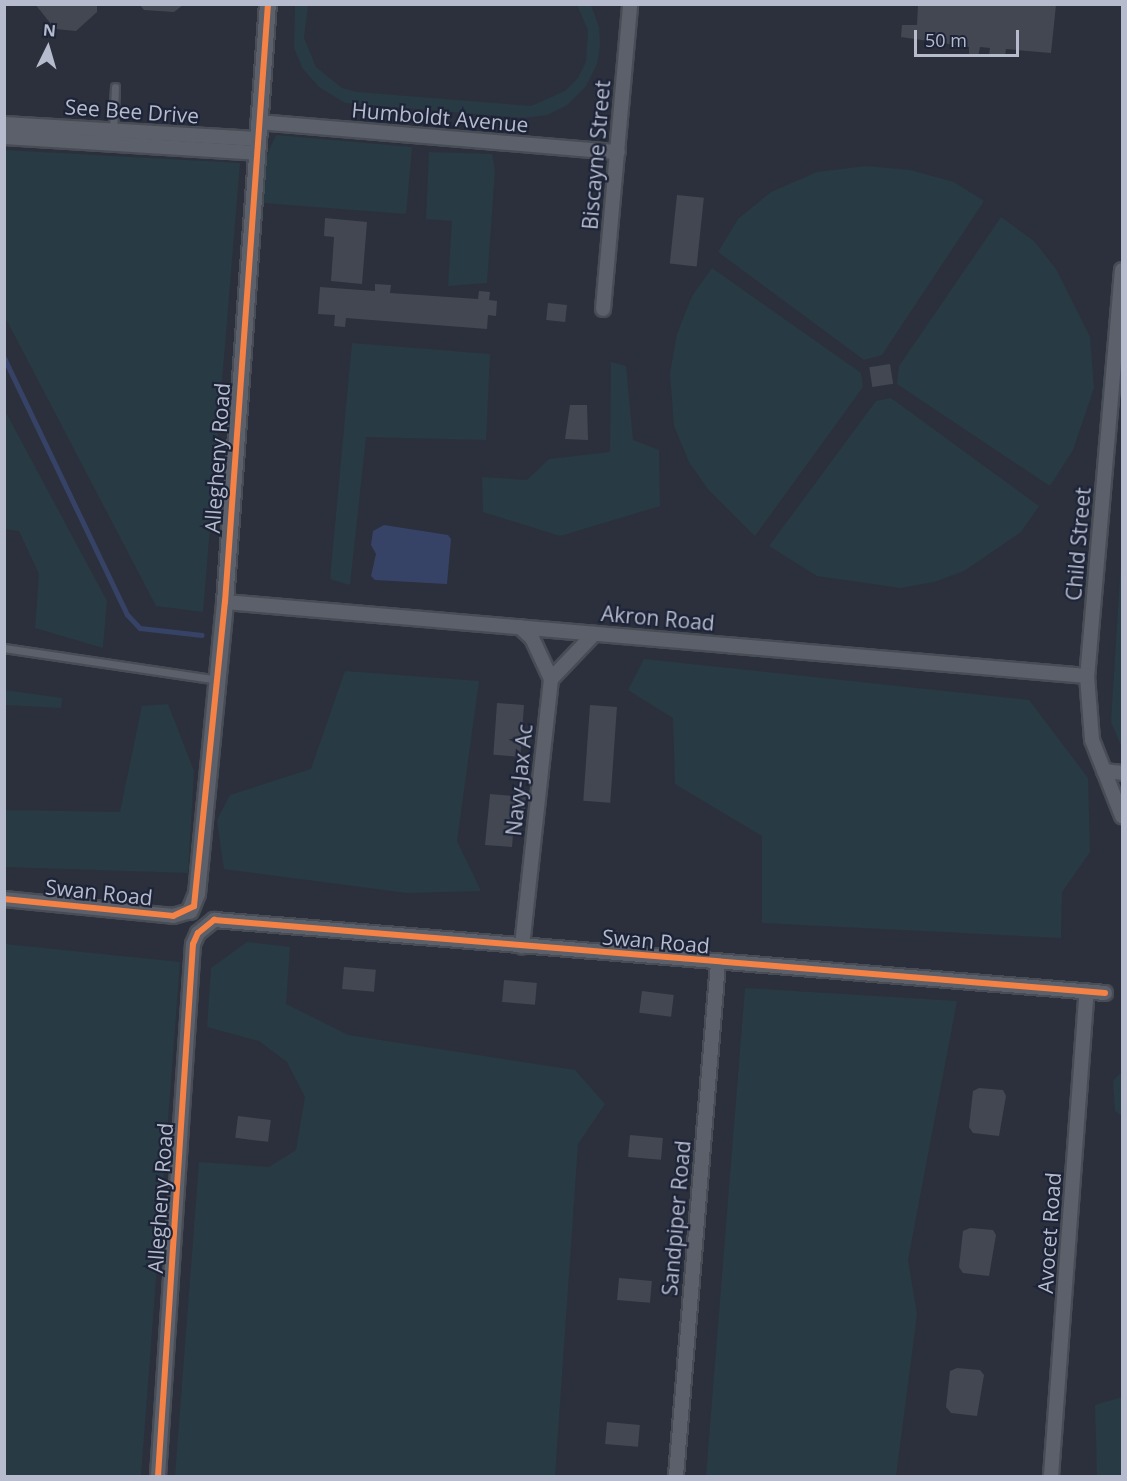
<!DOCTYPE html>
<html>
<head>
<meta charset="utf-8">
<style>
  body { margin:0 }
  #map { position:relative; width:1127px; height:1481px; overflow:hidden; background:#2b303c; font-family:"Open Sans",sans-serif }
  div>[style] { position:absolute }
  .green>* { inset:0; background:#283a43 }
  .water>* { inset:0; background:#364367 }
  .stream>* { height:4.5px; margin:-2.25px; padding:0 2.25px; transform-origin:2.25px; border-radius:2.25px; background:#364367 }
  .building>* { inset:0; background:#434752; transform-origin:0 0 }
  .roads { filter:drop-shadow(2px 0 #484c55) drop-shadow(-2px 0 #484c55) drop-shadow(0 2px #484c55) drop-shadow(0 -2px #484c55) }
  .service>* { height:7px; margin:-3.5px; padding:0 3.5px; transform-origin:3.5px; border-radius:3.5px; background:#5c606a }
  .minor>* { height:14px; margin:-7px; padding:0 7px; transform-origin:7px; border-radius:7px; background:#5c606a }
  .tertiary>* { height:16px; margin:-8px; padding:0 8px; transform-origin:8px; border-radius:8px; background:#5c606a }
  .cycleway>* { height:6px; margin:-3px; padding:0 3px; transform-origin:3px; border-radius:3px; background:#f48246 }
  span { translate:-50% -50%; white-space:nowrap; text-align:center; line-height:1.15; -webkit-text-stroke:4.5px #1e2438; paint-order:stroke }
  .street-label { font-size:21px; color:#b6bbcd }
  .frame { position:absolute; inset:0; border:6px solid #b6bbcd; pointer-events:none }
  .north { position:absolute; left:18px; top:18px; width:60px; height:60px; -webkit-text-stroke:4px #1e2438; paint-order:stroke; rotate:5deg; font-size:16px; font-weight:700; line-height:24px; text-align:center; color:#b6bbcd }
  .north::after { content:''; display:block; margin:auto; width:21px; height:27px; background:#b6bbcd; clip-path:polygon(50% 0,100% 100%,50% 72%,0 100%) }
  .scale { position:absolute; left:914px; top:30px; width:105px; height:27px; box-sizing:border-box; border:3px solid #b6bbcd; border-top:0; padding-left:8px; font-size:18px; line-height:21px; white-space:nowrap; color:#b6bbcd; -webkit-text-stroke:4px #1e2438; paint-order:stroke }
</style>
</head>
<body>
<div id="map">
  <div class="green">
    <div style="clip-path:polygon(295px 5px,308px 5px,304px 38px,316px 67px,342px 88px,357px 92px,531px 106px,565px 91px,578px 78px,586px 62px,588px 30px,577px 5px,591px 5px,599px 27px,600px 45px,597px 64px,586px 86px,567px 105px,547px 115px,524px 118px,345px 103px,319px 87px,303px 69px,294px 48px)"></div>
    <div style="clip-path:polygon(276px 135px,412px 147px,406px 214px,263px 203px,267px 155px)"></div>
    <div style="clip-path:polygon(5px 150px,240px 163px,203px 612px,156px 606px,5px 317px)"></div>
    <div style="clip-path:polygon(429px 152px,492px 154px,495px 170px,487px 283px,448px 286px,452px 221px,426px 219px)"></div>
    <div style="clip-path:polygon(866px 166px,910px 170px,954px 182px,984px 201px,882px 355px,864px 360px,718px 252px,738px 219px,771px 192px,817px 172px)"></div>
    <div style="clip-path:polygon(1001px 217px,1034px 241px,1056px 269px,1090px 337px,1094px 388px,1073px 450px,1050px 486px,897px 384px,899px 366px)"></div>
    <div style="clip-path:polygon(712px 268px,861px 373px,863px 387px,755px 536px,707px 488px,689px 462px,674px 426px,670px 373px,677px 334px,692px 296px)"></div>
    <div style="clip-path:polygon(352px 343px,490px 354px,486px 440px,366px 437px,350px 585px,330px 579px)"></div>
    <div style="clip-path:polygon(611px 362px,626px 366px,633px 440px,659px 450px,660px 506px,560px 536px,483px 512px,482px 477px,527px 480px,549px 459px,610px 452px)"></div>
    <div style="clip-path:polygon(891px 398px,1039px 506px,1021px 532px,964px 571px,934px 582px,901px 588px,817px 576px,769px 546px,876px 401px)"></div>
    <div style="clip-path:polygon(4px 409px,107px 601px,103px 648px,35px 628px,39px 574px,19px 531px,5px 529px)"></div>
    <div style="clip-path:polygon(1122px 546px,1122px 748px,1111px 722px)"></div>
    <div style="clip-path:polygon(644px 659px,1029px 700px,1088px 778px,1090px 852px,1062px 892px,1061px 938px,762px 923px,762px 836px,675px 784px,673px 718px,628px 690px)"></div>
    <div style="clip-path:polygon(345px 671px,479px 681px,457px 841px,481px 891px,407px 893px,224px 869px,217px 820px,230px 795px,311px 769px)"></div>
    <div style="clip-path:polygon(4px 690px,62px 698px,61px 708px,5px 705px)"></div>
    <div style="clip-path:polygon(168px 704px,194px 771px,188px 873px,5px 867px,5px 810px,120px 812px,142px 706px)"></div>
    <div style="clip-path:polygon(247px 942px,290px 947px,286px 1004px,348px 1035px,575px 1070px,605px 1104px,578px 1144px,555px 1476px,175px 1476px,199px 1162px,269px 1167px,296px 1150px,305px 1097px,287px 1062px,259px 1041px,207px 1027px,211px 968px)"></div>
    <div style="clip-path:polygon(5px 944px,180px 962px,141px 1476px,5px 1476px)"></div>
    <div style="clip-path:polygon(745px 988px,957px 1001px,908px 1260px,917px 1314px,896px 1476px,706px 1476px)"></div>
    <div style="clip-path:polygon(1122px 1072px,1122px 1116px,1115px 1111px,1113px 1081px)"></div>
    <div style="clip-path:polygon(1122px 1397px,1122px 1476px,1097px 1476px,1095px 1405px)"></div>
  </div>
  <div class="water">
    <div style="clip-path:polygon(384px 525px,448px 535px,451px 539px,447px 584px,375px 580px,371px 576px,376px 554px,371px 545px,373px 531px)"></div>
  </div>
  <div class="stream">
    <div style="left:4px;top:357px;width:285px;rotate:64.4deg"></div>
    <div style="left:127px;top:614px;width:19px;rotate:47deg"></div>
    <div style="left:140px;top:628px;width:62px;rotate:6.4deg"></div>
  </div>
  <div class="building">
    <div style="clip-path:polygon(35px 4px,97px 4px,97px 12px,76px 31px,55px 29px)"></div>
    <div style="clip-path:polygon(140px 5px,183px 5px,174px 12px,144px 10px)"></div>
    <div style="clip-path:polygon(918px 5px,1056px 5px,1051px 53px,1006px 49px,1005px 56px,989px 55px,990px 48px,980px 47px,978px 57px,969px 56px,969px 47px,901px 37px,902px 25px,917px 25px)"></div>
    <div style="left:677px;top:195px;width:27px;height:69px;rotate:6deg"></div>
    <div style="clip-path:polygon(325px 218px,367px 222px,362px 284px,331px 281px,334px 237px,324px 236px)"></div>
    <div style="clip-path:polygon(375px 284px,391px 285px,390px 293px,478px 299px,479px 291px,490px 292px,489px 300px,497px 301px,496px 316px,488px 315px,487px 329px,346px 318px,345px 327px,334px 326px,335px 315px,318px 314px,320px 287px,375px 291px)"></div>
    <div style="left:548px;top:303px;width:19px;height:17px;rotate:6deg"></div>
    <div style="left:890px;top:364px;width:20px;height:21px;rotate:81deg"></div>
    <div style="clip-path:polygon(570px 405px,587px 405px,588px 440px,565px 439px)"></div>
    <div style="left:497px;top:703px;width:27px;height:52px;rotate:4deg"></div>
    <div style="left:590px;top:705px;width:27px;height:96px;rotate:4deg"></div>
    <div style="clip-path:polygon(490px 794px,526px 797px,524px 823px,514px 822px,512px 847px,485px 845px)"></div>
    <div style="left:344px;top:967px;width:32px;height:22px;rotate:5deg"></div>
    <div style="left:504px;top:980px;width:33px;height:22px;rotate:5deg"></div>
    <div style="left:642px;top:991px;width:32px;height:22px;rotate:7deg"></div>
    <div style="clip-path:polygon(979px 1088px,1003px 1090px,1006px 1096px,999px 1136px,973px 1133px,969px 1127px,973px 1091px)"></div>
    <div style="left:238px;top:1116px;width:33px;height:22px;rotate:7deg"></div>
    <div style="left:630px;top:1135px;width:33px;height:22px;rotate:5deg"></div>
    <div style="clip-path:polygon(970px 1228px,993px 1230px,996px 1235px,989px 1276px,963px 1273px,959px 1267px,963px 1231px)"></div>
    <div style="left:619px;top:1278px;width:33px;height:22px;rotate:5deg"></div>
    <div style="clip-path:polygon(957px 1368px,980px 1370px,984px 1375px,977px 1416px,951px 1413px,946px 1407px,950px 1371px)"></div>
    <div style="left:607px;top:1422px;width:33px;height:22px;rotate:5deg"></div>
  </div>
  <div class="roads">
    <div class="service">
      <div style="left:113px;top:132px;width:45px;rotate:-87.5deg"></div>
      <div style="left:4px;top:648px;width:215px;rotate:8.5deg"></div>
    </div>
    <div class="minor">
      <div style="left:258px;top:122px;width:361px;rotate:4.8deg"></div>
      <div style="left:4px;top:124px;width:253px;rotate:3.4deg"></div>
      <div style="left:4px;top:137px;width:253px;rotate:3.6deg"></div>
      <div style="left:1122px;top:270px;width:408px;rotate:94.9deg"></div>
      <div style="left:1087px;top:676px;width:64px;rotate:85.5deg"></div>
      <div style="left:1092px;top:740px;width:82px;rotate:68.5deg"></div>
      <div style="left:603px;top:309px;width:306px;rotate:-84.9deg"></div>
      <div style="left:225px;top:602px;width:865px;rotate:4.91deg"></div>
      <div style="left:520px;top:627px;width:16px;rotate:43deg"></div>
      <div style="left:532px;top:638px;width:45px;rotate:65.1deg"></div>
      <div style="left:551px;top:679px;width:269px;rotate:96.2deg"></div>
      <div style="left:551px;top:679px;width:62px;rotate:-46.3deg"></div>
      <div style="left:1104px;top:771px;width:18px;rotate:6deg"></div>
      <div style="left:4px;top:899px;width:170px;rotate:5.7deg"></div>
      <div style="left:173px;top:916px;width:18px;rotate:-16deg"></div>
      <div style="left:158px;top:1476px;width:533px;rotate:-86.24deg"></div>
      <div style="left:193px;top:944px;width:12px;rotate:-66deg"></div>
      <div style="left:198px;top:933px;width:21px;rotate:-39deg"></div>
      <div style="left:214px;top:920px;width:894px;rotate:4.68deg"></div>
      <div style="left:676px;top:1476px;width:515px;rotate:-85.32deg"></div>
      <div style="left:1051px;top:1476px;width:486px;rotate:-85.8deg"></div>
    </div>
    <div class="tertiary">
      <div style="left:190px;top:911px;width:18px;rotate:-68deg"></div>
      <div style="left:197px;top:894px;width:293px;rotate:-84.5deg"></div>
      <div style="left:225px;top:602px;width:600px;rotate:-85.89deg"></div>
    </div>
  </div>
  <div class="cycleway">
    <div style="left:4px;top:899px;width:170px;rotate:5.7deg"></div>
    <div style="left:173px;top:916px;width:23px;rotate:-25deg"></div>
    <div style="left:194px;top:906px;width:306px;rotate:-84.2deg"></div>
    <div style="left:225px;top:602px;width:600px;rotate:-85.89deg"></div>
    <div style="left:158px;top:1476px;width:533px;rotate:-86.24deg"></div>
    <div style="left:193px;top:944px;width:12px;rotate:-66deg"></div>
    <div style="left:198px;top:933px;width:21px;rotate:-39deg"></div>
    <div style="left:214px;top:920px;width:894px;rotate:4.68deg"></div>
  </div>
  <div class="street-label">
    <span style="left:132px;top:111px;rotate:4deg">See Bee Drive</span>
    <span style="left:440px;top:117px;rotate:5deg">Humboldt Avenue</span>
    <span style="left:596px;top:155px;rotate:-85deg">Biscayne Street</span>
    <span style="left:217px;top:458px;rotate:-86deg">Allegheny Road</span>
    <span style="left:1078px;top:544px;rotate:-85deg">Child Street</span>
    <span style="left:658px;top:618px;rotate:5deg">Akron Road</span>
    <span style="left:519px;top:780px;rotate:-84deg">Navy-Jax Ac</span>
    <span style="left:99px;top:892px;rotate:6deg">Swan Road</span>
    <span style="left:656px;top:941px;rotate:5deg">Swan Road</span>
    <span style="left:160px;top:1198px;rotate:-86deg">Allegheny Road</span>
    <span style="left:676px;top:1218px;rotate:-85deg">Sandpiper Road</span>
    <span style="left:1049px;top:1233px;rotate:-86deg">Avocet Road</span>
  </div>
  <div class="frame"></div>
  <div class="north">N</div>
  <div class="scale">50 m</div>
</div>
</body>
</html>
